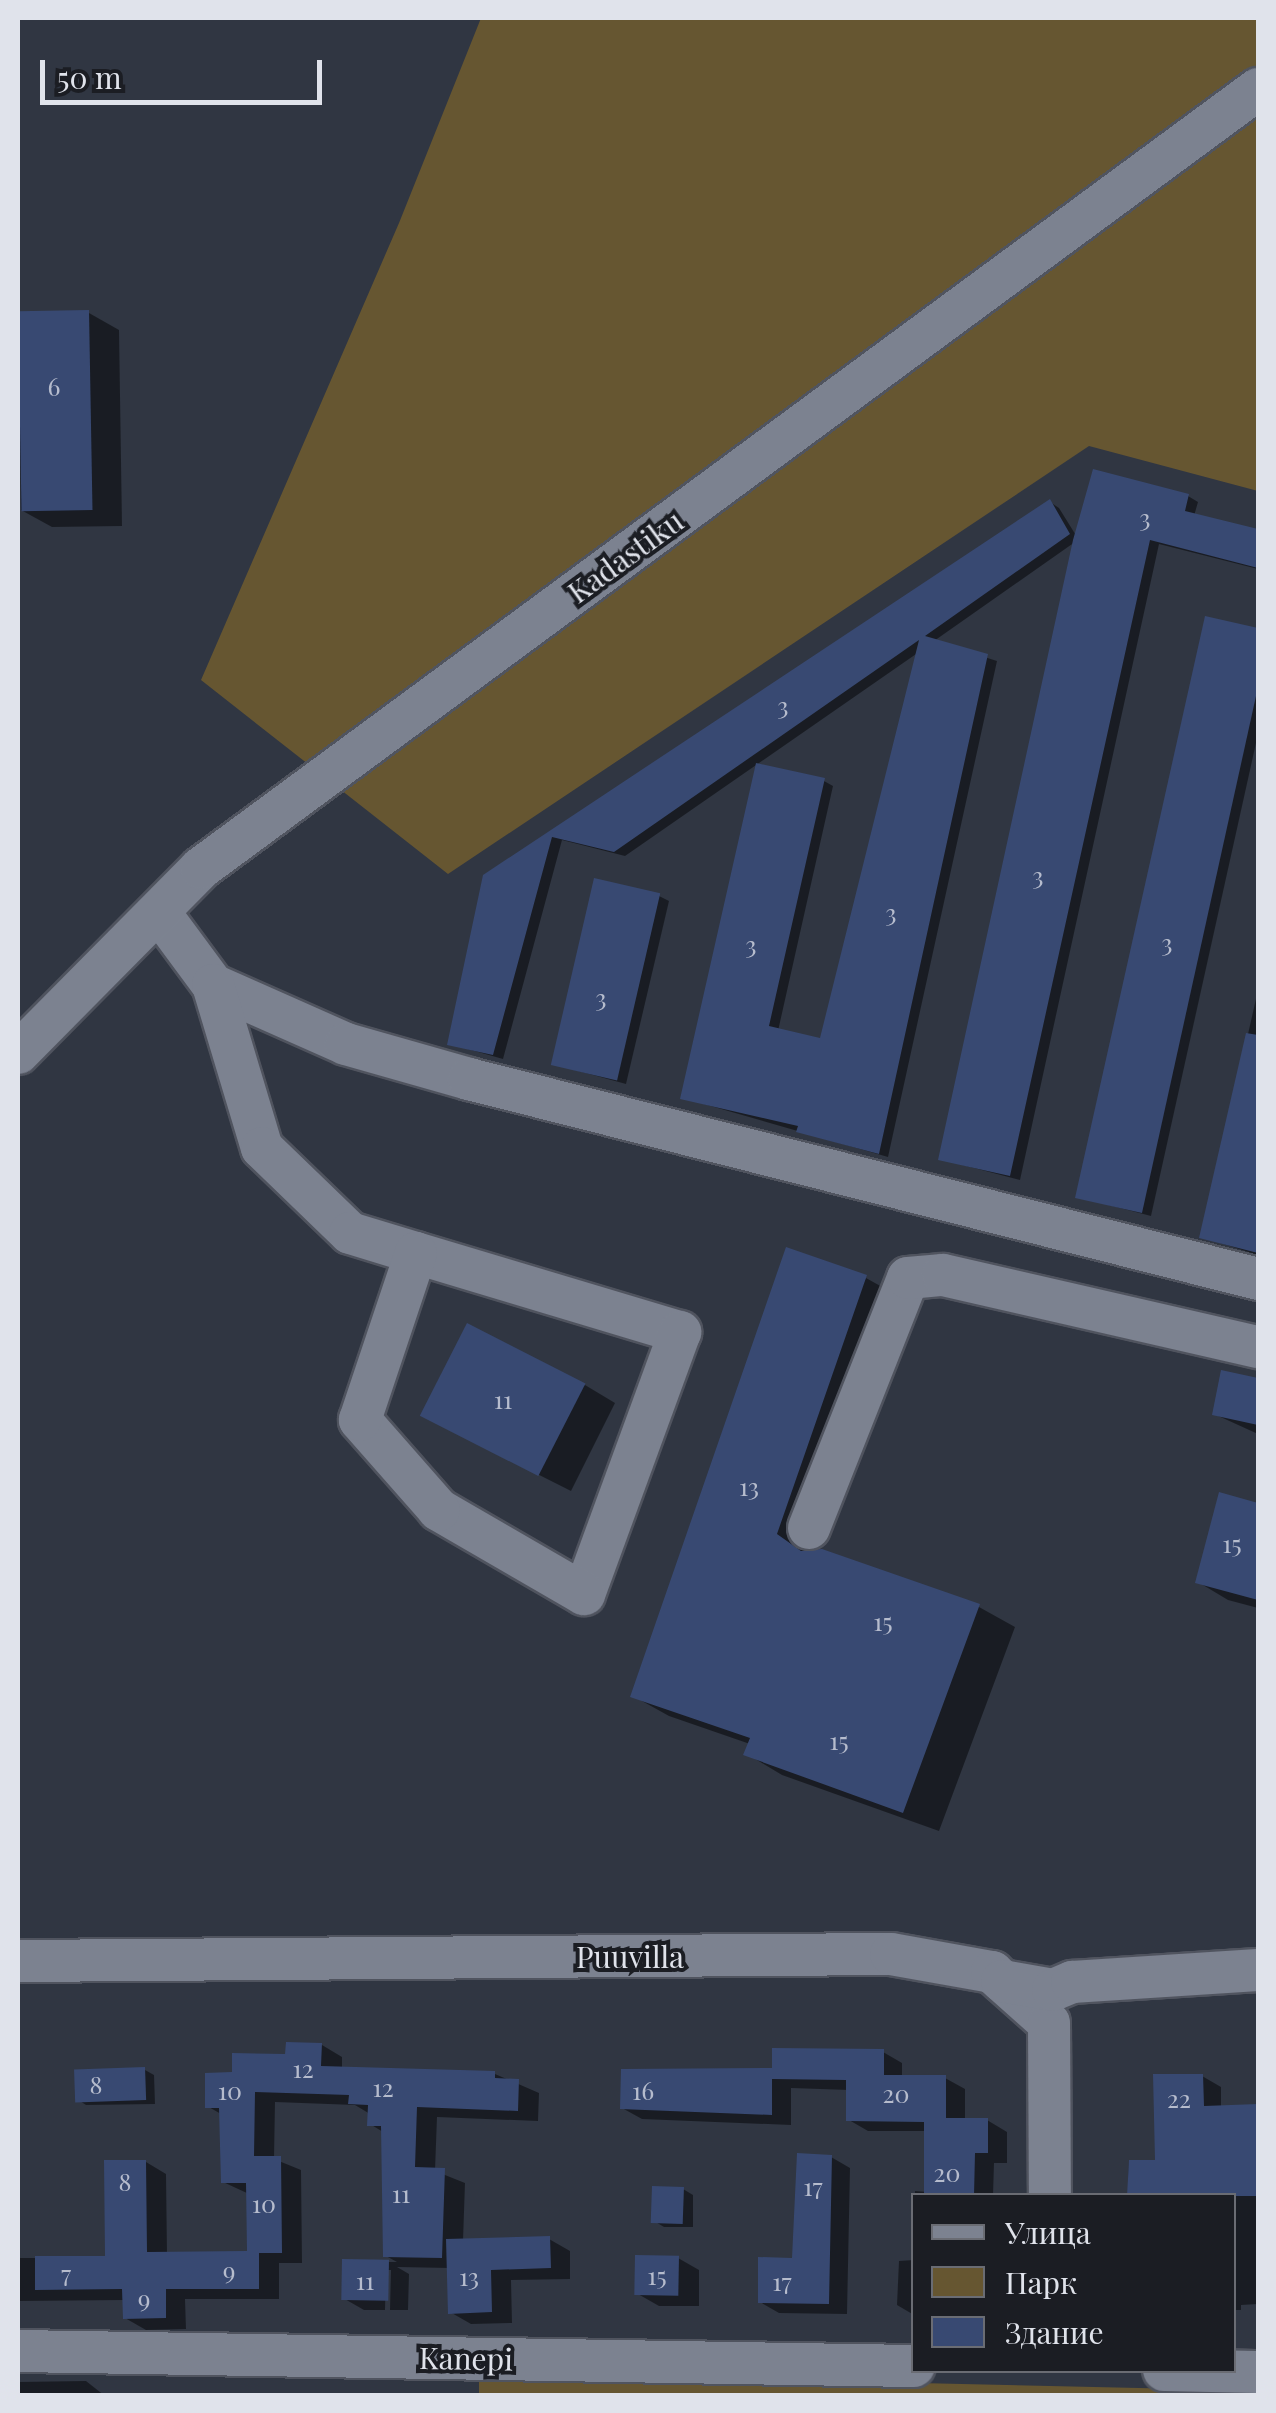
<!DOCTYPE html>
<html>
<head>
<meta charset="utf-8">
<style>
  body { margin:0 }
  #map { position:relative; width:1276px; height:2413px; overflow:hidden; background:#303642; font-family:"Playfair Display",serif }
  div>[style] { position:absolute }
  .green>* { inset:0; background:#665631 }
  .shadow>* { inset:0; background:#0007 }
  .building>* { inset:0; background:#384972; transform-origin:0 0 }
  .roads { filter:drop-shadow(2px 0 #50545f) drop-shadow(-2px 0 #50545f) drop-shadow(0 2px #50545f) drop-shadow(0 -2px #50545f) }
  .minor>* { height:42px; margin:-21px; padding:0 21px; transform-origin:21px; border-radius:21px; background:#7c8290 }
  span { translate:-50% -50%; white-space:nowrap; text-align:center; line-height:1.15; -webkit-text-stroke:8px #1b1d23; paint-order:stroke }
  .number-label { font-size:25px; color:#b6bccd }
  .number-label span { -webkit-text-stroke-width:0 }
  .street-label { font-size:30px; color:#e0e3eb }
  .frame { position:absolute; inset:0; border:20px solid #e0e3eb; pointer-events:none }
  .legend { position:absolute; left:911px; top:2193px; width:325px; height:180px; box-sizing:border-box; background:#1b1d23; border:2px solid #6a6c73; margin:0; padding:12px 18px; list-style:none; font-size:30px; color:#e0e3eb }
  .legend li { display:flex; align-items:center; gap:20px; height:50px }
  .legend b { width:50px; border:2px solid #6a6c73 }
  .scale { position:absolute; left:40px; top:60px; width:282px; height:45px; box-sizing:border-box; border:5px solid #e0e3eb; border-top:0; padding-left:12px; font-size:30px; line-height:35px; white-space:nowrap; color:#e0e3eb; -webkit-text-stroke:8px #1b1d23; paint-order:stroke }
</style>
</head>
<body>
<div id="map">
  <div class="green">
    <div style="clip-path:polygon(481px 18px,1258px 18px,1258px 491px,1089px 446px,448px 874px,201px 680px,399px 223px)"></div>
    <div style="clip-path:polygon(479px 2373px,1184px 2389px,1200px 2395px,479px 2396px)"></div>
  </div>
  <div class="shadow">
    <div style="clip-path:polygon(89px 313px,119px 330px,122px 526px,52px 527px,21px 510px,18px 314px)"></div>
    <div style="clip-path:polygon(1188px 496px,1198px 502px,1194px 516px,1258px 532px,1258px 569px,1159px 544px,1020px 1180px,940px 1159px,1075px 542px,934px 641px,997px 661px,888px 1157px,683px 1098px,824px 781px,833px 786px,778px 1031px,821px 1041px,919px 652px,625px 856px,562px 840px,503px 1059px,450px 1044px,486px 876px,1050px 502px,1059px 508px,1077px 537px)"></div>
    <div style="clip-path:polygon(1207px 619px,1258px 630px,1258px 734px,1151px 1216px,1078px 1197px)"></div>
    <div style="clip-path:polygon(659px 896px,669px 901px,626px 1084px,553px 1064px)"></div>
    <div style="clip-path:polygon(1258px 990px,1258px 1255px,1202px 1237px)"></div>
    <div style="clip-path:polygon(866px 1278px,902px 1298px,813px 1552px,979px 1607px,1015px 1627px,939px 1831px,782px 1775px,747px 1754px,750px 1744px,669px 1716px,633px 1696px)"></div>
    <div style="clip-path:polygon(1223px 1373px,1258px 1380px,1258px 1434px,1214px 1414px)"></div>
    <div style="clip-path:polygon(585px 1385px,615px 1403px,571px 1491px,454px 1432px)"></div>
    <div style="clip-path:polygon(1221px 1495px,1258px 1505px,1258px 1608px,1228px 1600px,1198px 1582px)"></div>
    <div style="clip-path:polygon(322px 2045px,342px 2057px,342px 2069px,495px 2074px,539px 2093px,538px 2121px,437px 2117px,435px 2171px,465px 2183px,463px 2241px,549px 2239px,570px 2251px,570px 2279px,511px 2280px,512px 2323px,471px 2324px,450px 2312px,449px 2268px,397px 2267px,409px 2274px,408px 2310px,390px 2310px,391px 2270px,386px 2270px,385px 2310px,364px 2310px,343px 2298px,344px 2262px,397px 2262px,386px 2256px,383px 2132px,370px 2124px,370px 2114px,355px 2105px,275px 2102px,274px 2159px,301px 2170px,302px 2263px,279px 2263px,279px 2299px,185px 2299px,186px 2329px,146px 2330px,125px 2318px,125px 2300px,18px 2301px,18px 2258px,108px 2258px,146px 2162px,166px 2174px,167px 2254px,250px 2253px,249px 2194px,223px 2182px,221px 2114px,207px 2106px,234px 2075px)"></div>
    <div style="clip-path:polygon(883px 2052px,902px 2063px,902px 2078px,945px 2078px,965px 2089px,965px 2120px,987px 2120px,1007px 2132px,1007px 2163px,994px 2163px,993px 2196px,915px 2196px,915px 2191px,927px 2192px,927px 2131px,868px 2131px,849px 2120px,849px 2090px,791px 2088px,791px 2125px,642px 2119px,622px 2108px,774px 2071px)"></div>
    <div style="clip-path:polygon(145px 2070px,154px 2075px,155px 2104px,86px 2105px,77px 2099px)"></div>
    <div style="clip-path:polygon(1202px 2076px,1221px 2087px,1221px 2108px,1258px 2107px,1258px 2304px,1241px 2305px,1241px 2310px,1234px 2310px,1234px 2196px,1128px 2196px,1129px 2162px,1157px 2163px)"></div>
    <div style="clip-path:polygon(831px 2157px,850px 2168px,847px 2314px,779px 2313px,760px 2302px,795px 2260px)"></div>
    <div style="clip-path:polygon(683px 2189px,693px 2195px,693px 2227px,664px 2227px,654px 2221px)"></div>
    <div style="clip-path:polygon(678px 2258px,699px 2270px,699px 2306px,659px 2306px,638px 2294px)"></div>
    <div style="clip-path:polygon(914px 2260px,914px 2315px,897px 2305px,899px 2261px)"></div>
    <div style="clip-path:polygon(86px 2381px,105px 2396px,18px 2396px,18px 2382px)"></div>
  </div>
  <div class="building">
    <div style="left:89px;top:310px;width:200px;height:71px;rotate:89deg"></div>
    <div style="clip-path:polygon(1093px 469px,1189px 494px,1185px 511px,1258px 529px,1258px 568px,1150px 540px,1010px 1176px,938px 1160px,1073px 540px)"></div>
    <div style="clip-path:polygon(1050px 499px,1070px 534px,925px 636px,988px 654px,879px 1154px,796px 1132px,798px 1126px,680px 1099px,756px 763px,825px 778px,769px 1026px,820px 1038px,919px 640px,614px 852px,552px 837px,493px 1055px,447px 1045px,483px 875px)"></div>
    <div style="clip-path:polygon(1205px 616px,1258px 628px,1258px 687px,1142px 1213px,1075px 1198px)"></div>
    <div style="left:594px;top:878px;width:68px;height:192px;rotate:13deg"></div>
    <div style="clip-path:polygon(1246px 1033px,1258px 1035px,1258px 1253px,1199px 1238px)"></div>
    <div style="clip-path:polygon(786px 1247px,867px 1275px,777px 1534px,801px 1551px,822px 1549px,980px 1604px,903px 1813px,743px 1755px,750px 1738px,630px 1697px)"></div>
    <div style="left:467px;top:1323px;width:133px;height:104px;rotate:27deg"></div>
    <div style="clip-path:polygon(1221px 1370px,1258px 1378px,1258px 1425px,1212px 1415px)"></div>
    <div style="clip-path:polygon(1219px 1492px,1258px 1503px,1258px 1600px,1195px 1583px)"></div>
    <div style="clip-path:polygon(286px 2042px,322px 2043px,321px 2066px,495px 2071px,495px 2078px,519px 2079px,518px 2111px,417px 2107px,415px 2167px,445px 2168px,442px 2258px,383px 2257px,381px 2126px,367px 2126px,368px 2105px,348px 2104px,349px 2095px,255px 2092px,254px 2156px,281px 2156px,282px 2253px,259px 2253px,259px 2289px,166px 2289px,166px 2318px,123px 2319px,122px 2289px,35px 2290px,35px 2256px,105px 2256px,104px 2160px,146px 2160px,147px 2252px,247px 2251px,246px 2183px,221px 2183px,219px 2108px,205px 2108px,205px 2073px,232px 2072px,232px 2053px,285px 2054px)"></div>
    <div style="clip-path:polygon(772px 2048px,884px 2049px,884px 2075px,946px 2075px,946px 2118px,988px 2118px,988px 2153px,975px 2153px,974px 2196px,924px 2196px,924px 2122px,846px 2121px,846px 2080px,772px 2079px,772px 2115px,620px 2109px,621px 2069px,772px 2068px)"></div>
    <div style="left:145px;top:2067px;width:33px;height:71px;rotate:88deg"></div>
    <div style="clip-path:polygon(1153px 2074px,1203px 2074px,1204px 2106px,1258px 2104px,1258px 2196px,1127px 2196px,1129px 2160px,1155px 2160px)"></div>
    <div style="clip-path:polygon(797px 2153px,832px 2155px,829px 2304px,758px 2303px,758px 2257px,792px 2258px)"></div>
    <div style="left:652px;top:2186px;width:32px;height:37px;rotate:2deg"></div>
    <div style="clip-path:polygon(550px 2236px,551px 2268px,491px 2270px,492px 2312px,448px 2314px,446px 2239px)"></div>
    <div style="left:635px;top:2255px;width:44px;height:40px;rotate:1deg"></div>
    <div style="left:342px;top:2259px;width:47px;height:41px;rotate:1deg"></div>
  </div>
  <div class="roads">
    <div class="minor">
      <div style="left:159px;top:912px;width:91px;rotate:53.5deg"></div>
      <div style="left:213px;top:985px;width:145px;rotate:23.9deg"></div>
      <div style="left:346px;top:1044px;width:128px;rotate:15.9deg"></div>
      <div style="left:469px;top:1079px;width:814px;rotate:14.22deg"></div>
      <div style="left:213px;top:985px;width:170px;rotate:73.3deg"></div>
      <div style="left:262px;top:1148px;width:122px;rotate:44deg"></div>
      <div style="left:350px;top:1233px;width:69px;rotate:16.9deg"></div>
      <div style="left:416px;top:1253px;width:276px;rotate:16.7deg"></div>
      <div style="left:680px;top:1332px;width:279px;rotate:110.1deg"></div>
      <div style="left:584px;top:1594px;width:168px;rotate:-149.9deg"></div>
      <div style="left:439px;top:1510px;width:120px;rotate:-131.3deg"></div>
      <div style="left:360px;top:1420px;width:176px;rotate:-71.5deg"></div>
      <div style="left:18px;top:1053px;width:260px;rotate:-45.3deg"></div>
      <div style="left:201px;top:868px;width:1313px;rotate:-36.39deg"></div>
      <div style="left:809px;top:1528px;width:269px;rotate:-68.4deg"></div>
      <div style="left:908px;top:1278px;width:35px;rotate:-5deg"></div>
      <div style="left:943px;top:1275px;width:323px;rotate:12.9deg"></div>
      <div style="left:18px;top:1961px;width:873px;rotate:-0.46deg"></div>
      <div style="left:891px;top:1954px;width:103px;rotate:10.1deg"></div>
      <div style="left:992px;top:1972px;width:76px;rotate:41.8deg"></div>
      <div style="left:1049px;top:2023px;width:173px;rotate:89.7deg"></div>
      <div style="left:1002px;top:1981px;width:52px;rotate:10deg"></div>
      <div style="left:1053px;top:1990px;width:21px;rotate:-23deg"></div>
      <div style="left:1072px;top:1982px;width:186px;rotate:-3.7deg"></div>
      <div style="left:18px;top:2351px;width:896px;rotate:0.96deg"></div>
      <div style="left:1164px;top:2370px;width:94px;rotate:1.2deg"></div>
    </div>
  </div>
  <div class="number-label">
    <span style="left:54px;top:386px">6</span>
    <span style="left:1145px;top:517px">3</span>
    <span style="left:783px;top:705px">3</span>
    <span style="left:1038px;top:875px">3</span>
    <span style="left:891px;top:912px">3</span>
    <span style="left:1167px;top:942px">3</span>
    <span style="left:751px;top:944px">3</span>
    <span style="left:601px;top:997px">3</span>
    <span style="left:503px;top:1399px">11</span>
    <span style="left:749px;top:1486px">13</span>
    <span style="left:1232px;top:1543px">15</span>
    <span style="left:883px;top:1621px">15</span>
    <span style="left:839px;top:1740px">15</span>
    <span style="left:303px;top:2068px">12</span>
    <span style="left:96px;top:2084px">8</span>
    <span style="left:383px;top:2087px">12</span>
    <span style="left:230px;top:2090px">10</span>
    <span style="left:643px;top:2090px">16</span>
    <span style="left:896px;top:2093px">20</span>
    <span style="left:1179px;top:2098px">22</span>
    <span style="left:947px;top:2172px">20</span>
    <span style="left:125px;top:2181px">8</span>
    <span style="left:813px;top:2186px">17</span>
    <span style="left:401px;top:2193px">11</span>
    <span style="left:264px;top:2203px">10</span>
    <span style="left:229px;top:2270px">9</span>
    <span style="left:66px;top:2273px">7</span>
    <span style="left:657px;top:2275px">15</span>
    <span style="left:469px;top:2276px">13</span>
    <span style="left:365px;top:2280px">11</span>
    <span style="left:782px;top:2281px">17</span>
    <span style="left:144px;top:2298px">9</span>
  </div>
  <div class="street-label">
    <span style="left:625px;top:556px;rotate:-36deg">Kadastiku</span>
    <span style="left:630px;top:1956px">Puuvilla</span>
    <span style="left:466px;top:2358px;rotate:1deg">Kanepi</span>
  </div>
  <div class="frame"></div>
  <ul class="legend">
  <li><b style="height:12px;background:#7c8290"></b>Улица</li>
  <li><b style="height:28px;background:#665631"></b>Парк</li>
  <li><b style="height:28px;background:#384972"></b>Здание</li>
  </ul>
  <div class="scale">50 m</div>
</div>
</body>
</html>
